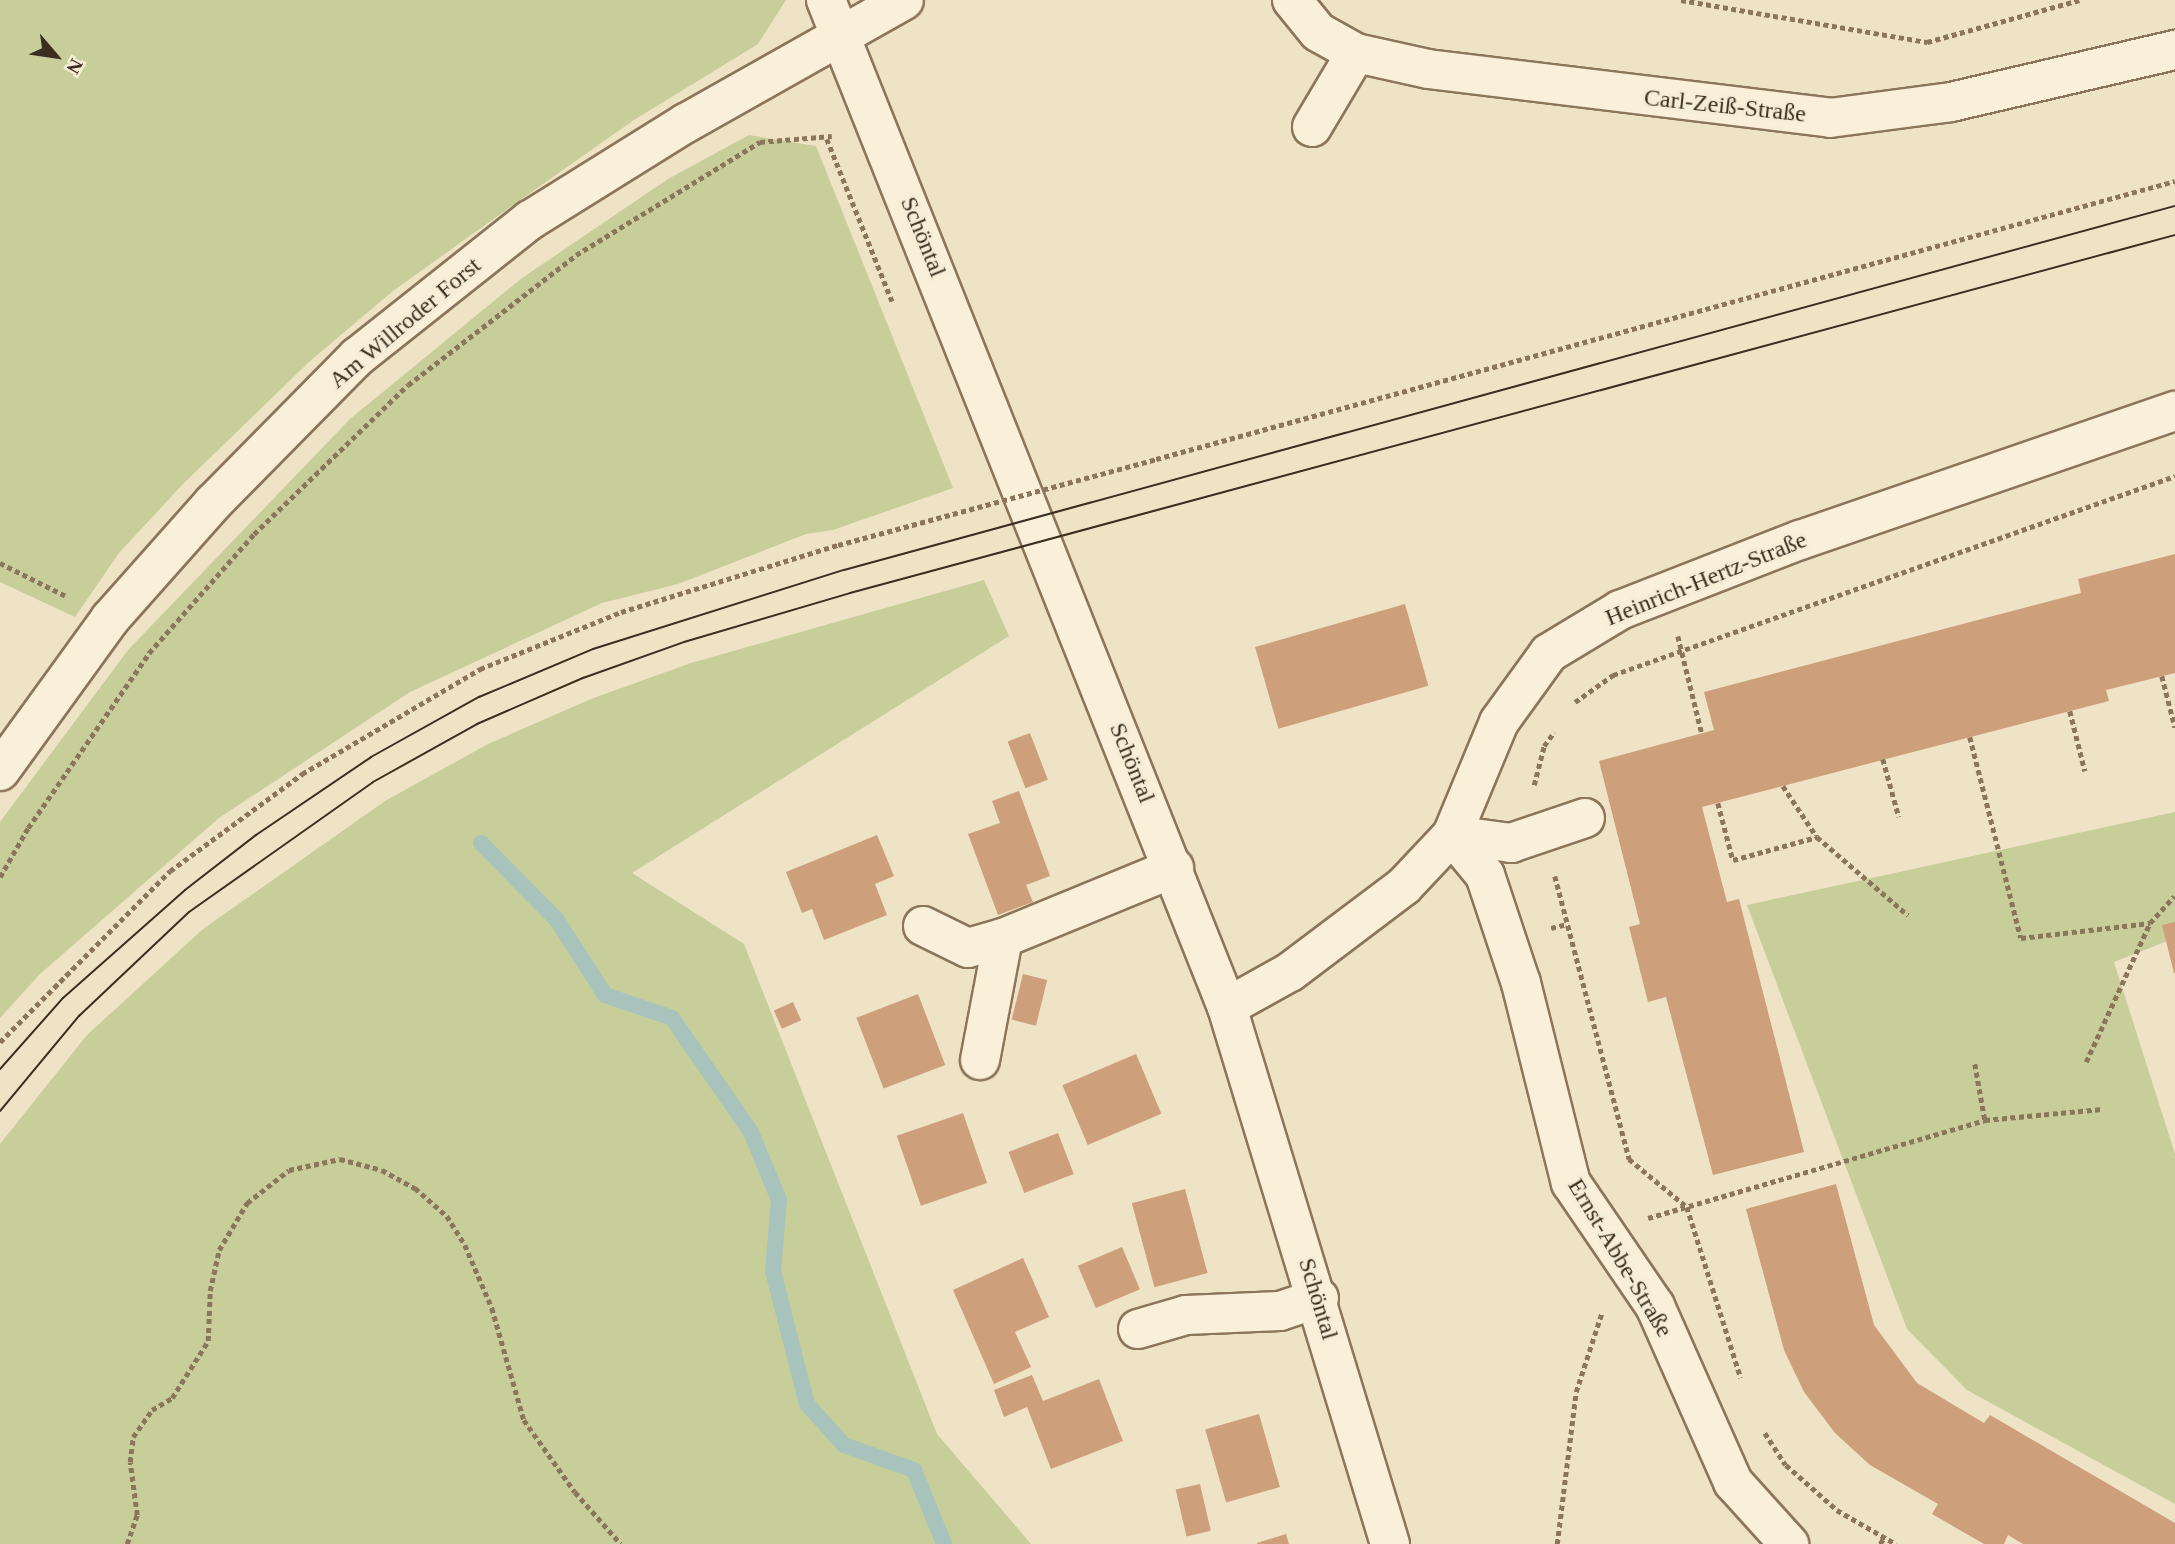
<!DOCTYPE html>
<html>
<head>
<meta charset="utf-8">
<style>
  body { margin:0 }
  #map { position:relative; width:2175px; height:1544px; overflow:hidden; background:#efe3c6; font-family:"Times New Roman",serif }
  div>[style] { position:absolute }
  .green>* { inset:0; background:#c7ce99 }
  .stream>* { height:16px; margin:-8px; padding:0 8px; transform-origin:8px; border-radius:8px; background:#a7c3bb }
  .building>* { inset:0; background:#ce9f7b; transform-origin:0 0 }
  .path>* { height:4.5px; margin-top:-2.25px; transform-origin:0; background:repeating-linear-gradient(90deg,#8b755b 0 5px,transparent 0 8.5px) }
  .roads { filter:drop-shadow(2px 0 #8b755b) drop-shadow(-2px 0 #8b755b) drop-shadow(0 2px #8b755b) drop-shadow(0 -2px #8b755b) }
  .minor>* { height:38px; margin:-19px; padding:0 19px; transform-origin:19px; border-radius:19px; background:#faf0d9 }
  .tram>* { height:2px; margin:-1px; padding:0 1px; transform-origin:1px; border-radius:1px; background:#3b2d1f }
  .path-bridge>* { height:4.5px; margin-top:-2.25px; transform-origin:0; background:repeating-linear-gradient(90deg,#8b755b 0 5px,transparent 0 8.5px) }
  span { translate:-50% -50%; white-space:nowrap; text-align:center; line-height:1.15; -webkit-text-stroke:6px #f6edd6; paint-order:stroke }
  .street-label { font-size:24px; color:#3b2d1f }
  .north { position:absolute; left:21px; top:21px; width:70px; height:70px; -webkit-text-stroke:5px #f6edd6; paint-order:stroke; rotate:119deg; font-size:19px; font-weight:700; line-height:28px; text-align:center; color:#3b2d1f }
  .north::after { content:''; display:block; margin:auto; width:24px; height:32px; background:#3b2d1f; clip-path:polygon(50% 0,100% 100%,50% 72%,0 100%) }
</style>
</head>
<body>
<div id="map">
  <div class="green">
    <div style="clip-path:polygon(0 0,786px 0,758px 44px,634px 120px,516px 203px,393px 291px,310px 361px,182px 485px,119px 553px,75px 617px,0 582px)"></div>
    <div style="clip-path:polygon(749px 135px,816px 146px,953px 488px,833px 530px,806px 534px,678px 584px,602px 603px,410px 692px,219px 818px,40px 974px,0 1018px,0 822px,128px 650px,350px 419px,522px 278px,668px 179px)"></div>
    <div style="clip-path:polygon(984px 580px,1009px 636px,632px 873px,744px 944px,937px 1434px,1031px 1544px,0 1544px,0 1144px,87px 1035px,203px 929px,385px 801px,488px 744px,591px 699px,691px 663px)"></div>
    <div style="clip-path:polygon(2175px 812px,2175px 938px,2114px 962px,2175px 1154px,2175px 1504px,1967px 1390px,1907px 1329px,1747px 905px)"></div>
  </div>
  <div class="stream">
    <div style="left:481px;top:843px;width:108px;rotate:45.4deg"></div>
    <div style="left:557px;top:920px;width:89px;rotate:57.4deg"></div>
    <div style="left:605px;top:995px;width:71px;rotate:18.9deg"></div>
    <div style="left:672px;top:1018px;width:139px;rotate:55.3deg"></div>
    <div style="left:751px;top:1132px;width:74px;rotate:67.6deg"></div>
    <div style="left:779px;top:1200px;width:71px;rotate:94.8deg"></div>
    <div style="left:773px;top:1271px;width:137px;rotate:75.7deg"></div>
    <div style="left:807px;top:1404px;width:55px;rotate:47.9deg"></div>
    <div style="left:844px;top:1445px;width:74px;rotate:19.7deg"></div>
    <div style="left:914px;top:1470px;width:80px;rotate:67.9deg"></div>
  </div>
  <div class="building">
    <div style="clip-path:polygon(2175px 554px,2175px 673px,2106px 690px,2109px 701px,1702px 807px,1727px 902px,1739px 899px,1804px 1152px,1713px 1175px,1666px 997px,1648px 1002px,1629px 927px,1640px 924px,1599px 761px,1714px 730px,1704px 692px,2081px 593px,2078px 579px)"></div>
    <div style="left:1405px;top:604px;width:85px;height:156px;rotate:74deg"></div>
    <div style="left:1030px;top:733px;width:50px;height:24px;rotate:69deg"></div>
    <div style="clip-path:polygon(1019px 791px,1050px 876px,1026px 885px,1033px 902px,998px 915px,968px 834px,1000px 823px,992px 801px)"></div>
    <div style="clip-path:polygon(877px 835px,894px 876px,875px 884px,887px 915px,824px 940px,812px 909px,802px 913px,786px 872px)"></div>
    <div style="clip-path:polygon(2175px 922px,2175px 973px,2174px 973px,2162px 925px)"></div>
    <div style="left:1023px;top:974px;width:25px;height:47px;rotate:14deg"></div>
    <div style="left:918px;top:994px;width:76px;height:66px;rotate:69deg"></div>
    <div style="left:793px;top:1002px;width:20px;height:21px;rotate:66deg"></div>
    <div style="left:1136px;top:1054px;width:65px;height:80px;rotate:67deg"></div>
    <div style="left:963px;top:1113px;width:74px;height:70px;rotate:71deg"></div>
    <div style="left:1058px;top:1133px;width:44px;height:53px;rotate:69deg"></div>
    <div style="clip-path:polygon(1836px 1184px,1874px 1325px,1917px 1383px,1984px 1423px,1990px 1415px,2175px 1523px,2175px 1544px,2023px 1544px,2008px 1535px,2004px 1544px,1984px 1544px,1932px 1514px,1938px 1504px,1870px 1465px,1835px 1433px,1804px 1392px,1784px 1350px,1746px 1209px)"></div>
    <div style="left:1185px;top:1189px;width:87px;height:55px;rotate:75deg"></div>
    <div style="left:1122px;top:1247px;width:46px;height:48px;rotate:67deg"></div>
    <div style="clip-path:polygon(1023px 1258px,1049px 1317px,1015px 1332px,1031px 1367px,994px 1384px,953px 1290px)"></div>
    <div style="clip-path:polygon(1032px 1375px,1043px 1401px,1099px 1379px,1123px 1441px,1051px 1469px,1027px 1407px,1004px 1417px,994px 1390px)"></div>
    <div style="left:1259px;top:1414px;width:76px;height:56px;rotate:74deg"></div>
    <div style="left:1200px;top:1484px;width:48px;height:25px;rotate:77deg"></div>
    <div style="clip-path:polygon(1286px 1534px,1289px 1544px,1257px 1544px,1257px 1543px)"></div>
  </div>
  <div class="path">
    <div style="left:1681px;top:0;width:250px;rotate:9.7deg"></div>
    <div style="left:1927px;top:42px;width:158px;rotate:-15.4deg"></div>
    <div style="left:827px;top:139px;width:175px;rotate:68.1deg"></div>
    <div style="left:1156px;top:459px;width:1056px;rotate:-15.26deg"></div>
    <div style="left:0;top:563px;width:76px;rotate:26.6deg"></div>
    <div style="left:1678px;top:636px;width:101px;rotate:76.2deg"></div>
    <div style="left:2162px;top:676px;width:53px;rotate:75.7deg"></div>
    <div style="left:1575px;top:702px;width:47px;rotate:-35.4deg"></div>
    <div style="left:1613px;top:675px;width:596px;rotate:-19.5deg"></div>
    <div style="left:2070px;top:711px;width:62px;rotate:76deg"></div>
    <div style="left:1970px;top:737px;width:207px;rotate:75.8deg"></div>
    <div style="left:2021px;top:938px;width:130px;rotate:-6.6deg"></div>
    <div style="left:1883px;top:759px;width:60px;rotate:74.6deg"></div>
    <div style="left:1534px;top:785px;width:40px;rotate:-75.6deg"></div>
    <div style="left:1544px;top:746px;width:17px;rotate:-54deg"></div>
    <div style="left:1783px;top:786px;width:61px;rotate:56.3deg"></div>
    <div style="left:1817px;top:837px;width:120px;rotate:40.6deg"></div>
    <div style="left:1718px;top:803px;width:59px;rotate:75.3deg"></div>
    <div style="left:1733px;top:860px;width:87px;rotate:-15.3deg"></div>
    <div style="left:1555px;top:876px;width:293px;rotate:75.3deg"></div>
    <div style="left:1629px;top:1159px;width:75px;rotate:39.6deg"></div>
    <div style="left:1687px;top:1207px;width:179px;rotate:72.5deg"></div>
    <div style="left:0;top:877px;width:56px;rotate:-60.3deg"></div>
    <div style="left:28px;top:828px;width:213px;rotate:-55.3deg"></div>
    <div style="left:149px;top:653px;width:159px;rotate:-48.6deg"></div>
    <div style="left:254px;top:534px;width:214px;rotate:-44.1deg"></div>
    <div style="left:408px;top:385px;width:212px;rotate:-37.7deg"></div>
    <div style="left:576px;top:255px;width:216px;rotate:-31.6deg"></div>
    <div style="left:760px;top:142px;width:72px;rotate:-4.8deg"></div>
    <div style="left:1551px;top:928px;width:16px;rotate:-14deg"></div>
    <div style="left:0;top:1042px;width:241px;rotate:-45.2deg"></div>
    <div style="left:170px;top:871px;width:164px;rotate:-36.3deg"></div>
    <div style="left:302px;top:774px;width:207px;rotate:-30.5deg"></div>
    <div style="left:480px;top:669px;width:152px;rotate:-22deg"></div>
    <div style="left:621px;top:612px;width:227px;rotate:-17.2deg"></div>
    <div style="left:2086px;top:1062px;width:153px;rotate:-65.3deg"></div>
    <div style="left:2150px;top:923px;width:36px;rotate:-48deg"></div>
    <div style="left:1975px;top:1064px;width:57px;rotate:79.9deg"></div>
    <div style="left:1648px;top:1218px;width:351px;rotate:-16.2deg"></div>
    <div style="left:1985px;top:1120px;width:118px;rotate:-5.4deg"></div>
    <div style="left:1765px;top:1433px;width:38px;rotate:57deg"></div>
    <div style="left:1786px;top:1465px;width:68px;rotate:41.4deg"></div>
    <div style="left:1837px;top:1510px;width:68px;rotate:30deg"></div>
    <div style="left:127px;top:1544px;width:31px;rotate:-71deg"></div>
    <div style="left:137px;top:1515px;width:53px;rotate:-97.5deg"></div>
    <div style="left:130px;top:1462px;width:25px;rotate:-83deg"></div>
    <div style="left:133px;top:1437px;width:33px;rotate:-55deg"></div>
    <div style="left:152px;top:1410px;width:23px;rotate:-31deg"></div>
    <div style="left:172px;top:1398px;width:67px;rotate:-57.7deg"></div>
    <div style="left:208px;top:1341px;width:50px;rotate:-87.7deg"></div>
    <div style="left:210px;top:1291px;width:42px;rotate:-77.6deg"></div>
    <div style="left:219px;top:1250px;width:55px;rotate:-59.2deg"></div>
    <div style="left:247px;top:1203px;width:53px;rotate:-38.2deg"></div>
    <div style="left:289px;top:1170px;width:52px;rotate:-12.2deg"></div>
    <div style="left:340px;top:1159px;width:43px;rotate:14.7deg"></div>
    <div style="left:382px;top:1170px;width:38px;rotate:29deg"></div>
    <div style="left:415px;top:1188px;width:43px;rotate:41.2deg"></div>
    <div style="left:447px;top:1216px;width:34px;rotate:58deg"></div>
    <div style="left:465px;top:1245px;width:69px;rotate:66.8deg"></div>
    <div style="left:492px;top:1308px;width:116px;rotate:74.1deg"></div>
    <div style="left:524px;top:1420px;width:88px;rotate:54.7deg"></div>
    <div style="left:575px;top:1492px;width:69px;rotate:48.5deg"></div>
    <div style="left:1557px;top:1544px;width:153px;rotate:-82.9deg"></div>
    <div style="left:1576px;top:1392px;width:84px;rotate:-72deg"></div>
    <div style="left:1880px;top:1544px;width:8px;rotate:-60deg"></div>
  </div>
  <div class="roads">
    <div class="minor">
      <div style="left:826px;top:0;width:1084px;rotate:68.29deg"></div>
      <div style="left:1227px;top:1007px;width:561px;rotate:73.11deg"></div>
      <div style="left:1292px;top:0;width:41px;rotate:50.9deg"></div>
      <div style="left:1318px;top:32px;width:43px;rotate:28.9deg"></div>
      <div style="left:1356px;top:53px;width:74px;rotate:12.5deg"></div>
      <div style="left:1428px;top:69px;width:405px;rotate:6.9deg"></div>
      <div style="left:1830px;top:118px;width:122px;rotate:-7.5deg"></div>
      <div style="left:1951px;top:102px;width:230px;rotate:-13.1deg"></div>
      <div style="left:1312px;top:127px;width:86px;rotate:-59.3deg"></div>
      <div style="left:0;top:771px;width:188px;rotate:-54.1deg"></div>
      <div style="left:110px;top:619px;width:155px;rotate:-48.4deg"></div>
      <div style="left:213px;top:503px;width:205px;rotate:-45.4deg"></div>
      <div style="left:357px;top:357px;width:221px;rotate:-38.4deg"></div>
      <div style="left:530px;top:220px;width:184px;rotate:-31.9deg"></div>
      <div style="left:686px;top:123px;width:250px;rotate:-29.4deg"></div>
      <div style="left:1452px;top:835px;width:52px;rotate:50.5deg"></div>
      <div style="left:1485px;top:875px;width:114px;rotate:71.6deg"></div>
      <div style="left:1521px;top:983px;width:206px;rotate:76deg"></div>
      <div style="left:1571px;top:1183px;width:149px;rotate:55.7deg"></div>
      <div style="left:1655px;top:1306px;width:193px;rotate:66.1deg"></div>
      <div style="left:1733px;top:1482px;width:84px;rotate:47.9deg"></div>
      <div style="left:1452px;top:835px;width:60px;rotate:7.7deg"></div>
      <div style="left:1511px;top:843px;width:78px;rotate:-18.7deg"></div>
      <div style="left:923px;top:926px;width:50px;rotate:26.1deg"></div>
      <div style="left:968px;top:948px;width:36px;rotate:-16deg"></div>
      <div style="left:1227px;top:1007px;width:72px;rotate:-29.1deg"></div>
      <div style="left:1290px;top:972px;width:143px;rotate:-37deg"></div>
      <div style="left:1404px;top:886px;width:70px;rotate:-46.7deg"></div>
      <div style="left:1452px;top:835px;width:122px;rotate:-67.4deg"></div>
      <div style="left:1499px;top:722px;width:85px;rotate:-54.1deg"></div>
      <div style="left:1549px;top:653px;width:83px;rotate:-31.2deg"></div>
      <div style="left:1620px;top:610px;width:193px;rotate:-21.3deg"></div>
      <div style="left:1800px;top:540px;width:397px;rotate:-19deg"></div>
      <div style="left:980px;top:1060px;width:124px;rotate:-79.3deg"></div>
      <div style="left:1003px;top:938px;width:185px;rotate:-22.3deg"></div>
      <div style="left:1138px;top:1329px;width:50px;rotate:-16.3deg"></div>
      <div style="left:1186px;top:1315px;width:94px;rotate:-2.4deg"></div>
      <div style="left:1280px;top:1311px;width:41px;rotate:-18.4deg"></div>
    </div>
  </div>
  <div class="tram">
    <div style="left:0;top:1069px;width:95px;rotate:-48.4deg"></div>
    <div style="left:63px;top:998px;width:163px;rotate:-41.5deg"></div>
    <div style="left:185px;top:890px;width:90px;rotate:-37.8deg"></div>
    <div style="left:256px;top:835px;width:139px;rotate:-34.1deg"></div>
    <div style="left:371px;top:757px;width:124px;rotate:-29.1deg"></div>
    <div style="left:479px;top:697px;width:124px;rotate:-22.8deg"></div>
    <div style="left:593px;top:649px;width:263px;rotate:-17.5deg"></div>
    <div style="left:844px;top:570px;width:1380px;rotate:-15.3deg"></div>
    <div style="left:0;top:1111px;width:124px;rotate:-50.3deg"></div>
    <div style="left:79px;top:1016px;width:151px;rotate:-43.4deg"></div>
    <div style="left:189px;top:912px;width:225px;rotate:-35.2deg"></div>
    <div style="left:373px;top:782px;width:119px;rotate:-29.1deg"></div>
    <div style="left:477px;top:724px;width:116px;rotate:-23.5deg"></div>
    <div style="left:583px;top:678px;width:107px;rotate:-19.6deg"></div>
    <div style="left:684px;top:642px;width:173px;rotate:-16.4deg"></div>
    <div style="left:850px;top:593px;width:1373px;rotate:-15.12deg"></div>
  </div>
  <div class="path-bridge">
    <div style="left:838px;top:545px;width:329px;rotate:-15.1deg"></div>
  </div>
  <div class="street-label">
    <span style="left:1725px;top:106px;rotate:6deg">Carl-Zeiß-Straße</span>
    <span style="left:923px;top:237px;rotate:68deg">Schöntal</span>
    <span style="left:405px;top:323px;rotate:-40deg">Am Willroder Forst</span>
    <span style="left:1706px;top:579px;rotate:-22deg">Heinrich-Hertz-Straße</span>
    <span style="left:1132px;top:763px;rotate:68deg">Schöntal</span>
    <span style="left:1620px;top:1258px;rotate:59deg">Ernst-Abbe-Straße</span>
    <span style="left:1318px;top:1299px;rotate:73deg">Schöntal</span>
  </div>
  <div class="north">N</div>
</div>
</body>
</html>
